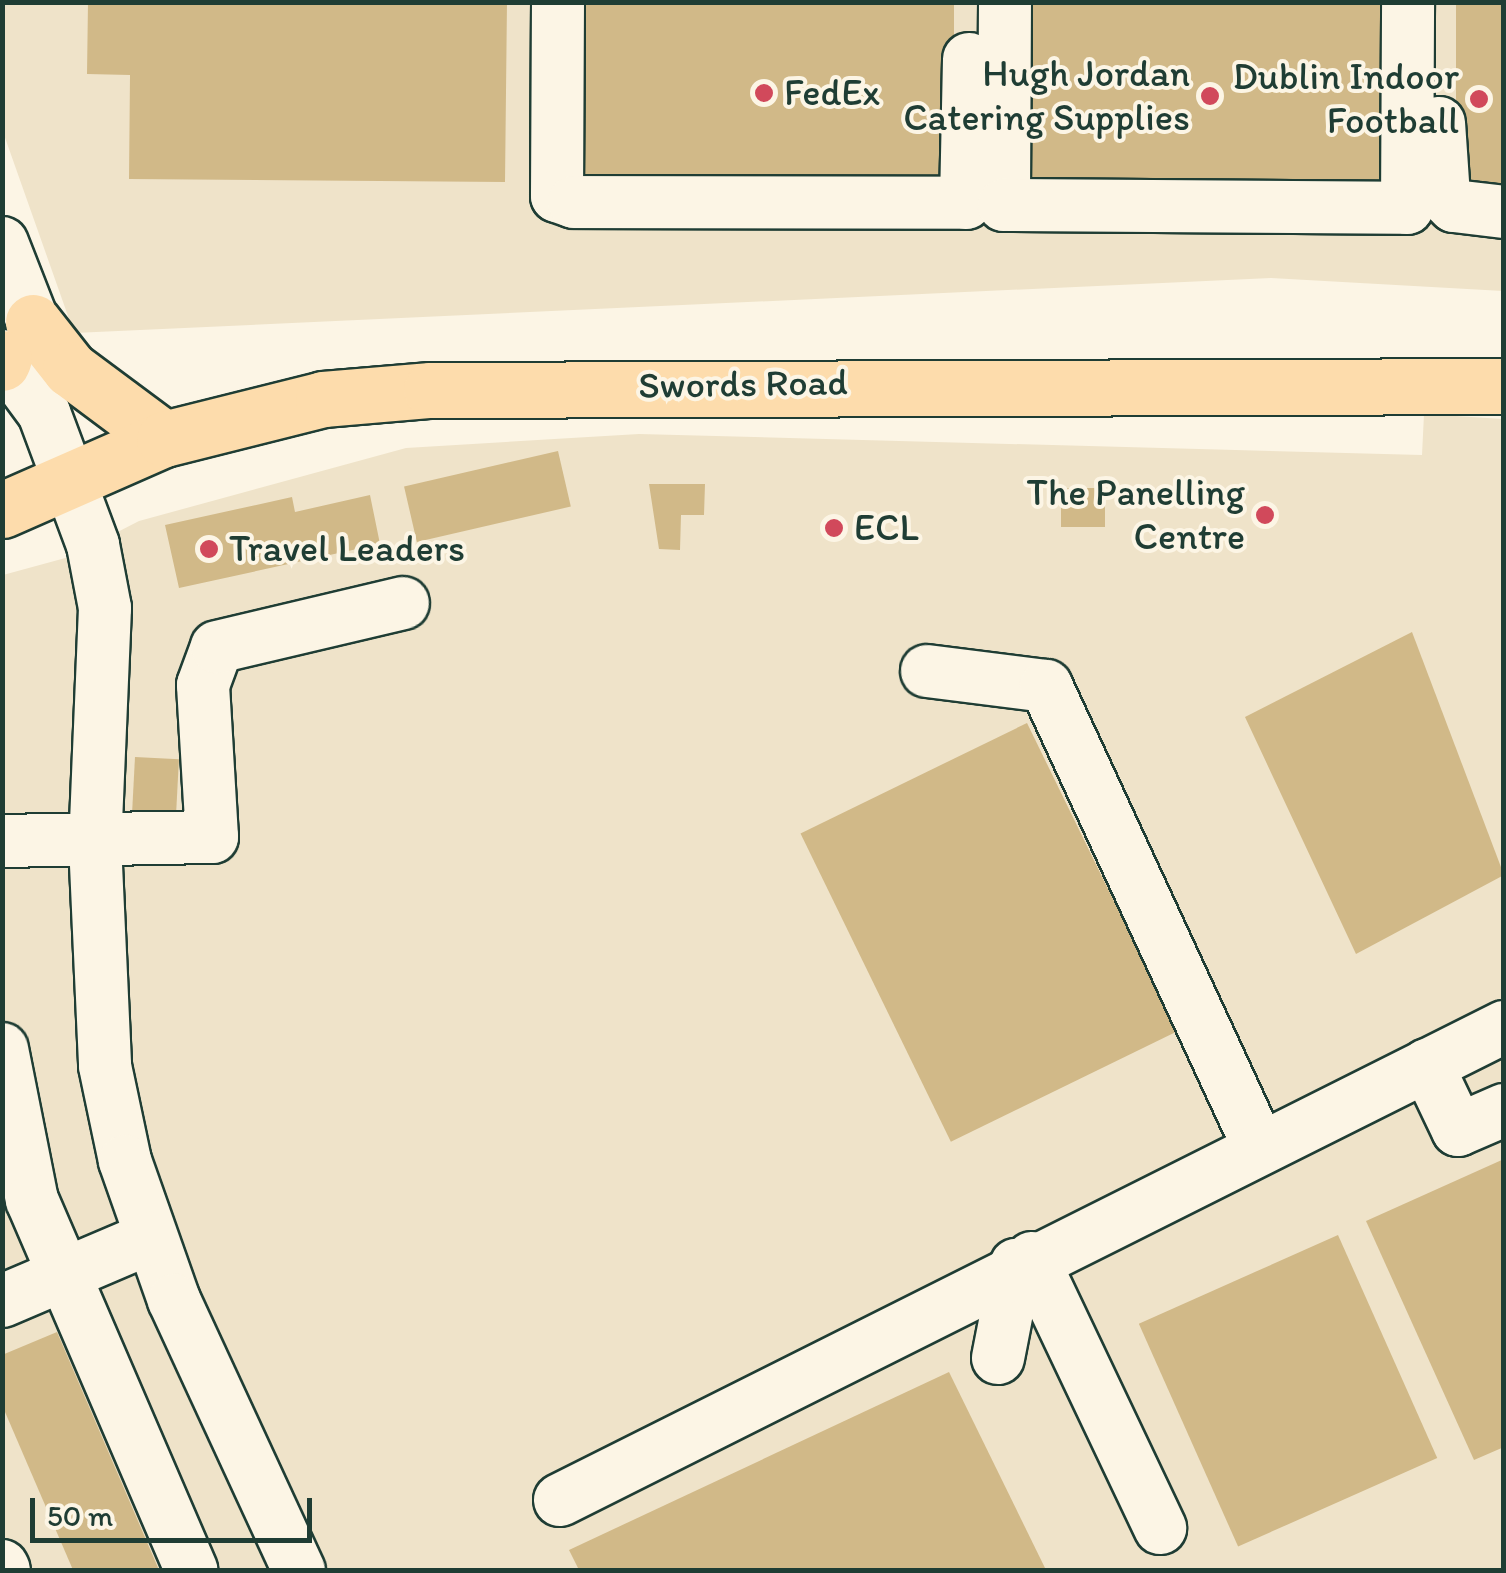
<!DOCTYPE html>
<html>
<head>
<meta charset="utf-8">
<style>
  body { margin:0 }
  #map { position:relative; width:1506px; height:1573px; overflow:hidden; background:#fcf5e5; font-family:Itim,sans-serif }
  div>[style] { position:absolute }
  .built>* { inset:0; background:#efe3c9 }
  .building>* { inset:0; background:#d1b988; transform-origin:0 0 }
  .roads { filter:drop-shadow(2px 0 #1f3d34) drop-shadow(-2px 0 #1f3d34) drop-shadow(0 2px #1f3d34) drop-shadow(0 -2px #1f3d34) }
  .minor>* { height:52px; margin:-26px; padding:0 26px; transform-origin:26px; border-radius:26px; background:#fcf5e5 }
  .major>* { height:55px; margin:-27.5px; padding:0 27.5px; transform-origin:27.5px; border-radius:27.5px; background:#fddcac }
  .dots>* { width:28px; height:28px; translate:-50% -50%; box-sizing:border-box; border:5px solid #fcf5e5; border-radius:50% }
  span { translate:-50% -50%; white-space:nowrap; text-align:center; line-height:1.15; -webkit-text-stroke:8px #fcf5e5; paint-order:stroke }
  .poi-label { font-size:38px; color:#1f3d34 }
  .right { translate:-100% -50%; text-align:right }
  .left { translate:0 -50%; text-align:left }
  .street-label { font-size:38px; color:#1f3d34 }
  .frame { position:absolute; inset:0; border:5px solid #1f3d34; pointer-events:none }
  .scale { position:absolute; left:30px; top:1498px; width:282px; height:45px; box-sizing:border-box; border:5px solid #1f3d34; border-top:0; padding-left:12px; font-size:30px; line-height:35px; white-space:nowrap; color:#1f3d34; -webkit-text-stroke:8px #fcf5e5; paint-order:stroke }
</style>
</head>
<body>
<div id="map">
  <div class="built">
    <div style="clip-path:polygon(3px 3px,1503px 3px,1503px 291px,1271px 278px,74px 333px,3px 132px)"></div>
    <div style="clip-path:polygon(1424px 414px,1503px 419px,1503px 1570px,3px 1570px,3px 575px,69px 557px,139px 521px,406px 448px,639px 434px,1422px 455px)"></div>
  </div>
  <div class="building">
    <div style="clip-path:polygon(88px 2px,507px 2px,505px 182px,129px 179px,130px 75px,87px 74px)"></div>
    <div style="left:576px;top:2px;width:378px;height:181px"></div>
    <div style="left:1031px;top:2px;width:357px;height:187px"></div>
    <div style="left:1456px;top:2px;width:48px;height:193px"></div>
    <div style="left:558px;top:451px;width:57px;height:158px;rotate:77deg"></div>
    <div style="clip-path:polygon(649px 484px,705px 484px,704px 515px,681px 515px,680px 550px,659px 549px)"></div>
    <div style="left:1061px;top:488px;width:44px;height:39px"></div>
    <div style="clip-path:polygon(370px 495px,380px 544px,179px 588px,165px 525px,292px 497px,295px 512px)"></div>
    <div style="clip-path:polygon(1412px 632px,1504px 875px,1356px 954px,1245px 717px)"></div>
    <div style="left:1027px;top:723px;width:343px;height:252px;rotate:64deg"></div>
    <div style="left:135px;top:757px;width:44px;height:74px;rotate:3deg"></div>
    <div style="clip-path:polygon(1504px 1159px,1504px 1447px,1474px 1460px,1366px 1221px)"></div>
    <div style="left:1338px;top:1235px;width:244px;height:218px;rotate:66deg"></div>
    <div style="clip-path:polygon(57px 1332px,159px 1570px,73px 1570px,2px 1405px,2px 1355px)"></div>
    <div style="clip-path:polygon(949px 1372px,1046px 1570px,579px 1570px,569px 1550px)"></div>
  </div>
  <div class="roads">
    <div class="minor">
      <div style="left:558px;top:2px;width:194px;rotate:90.3deg"></div>
      <div style="left:557px;top:196px;width:18px;rotate:19deg"></div>
      <div style="left:574px;top:202px;width:392px;rotate:0.1deg"></div>
      <div style="left:966px;top:203px;width:144px;rotate:-88.8deg"></div>
      <div style="left:1005px;top:2px;width:203px;rotate:90.3deg"></div>
      <div style="left:1004px;top:205px;width:403px;rotate:0.4deg"></div>
      <div style="left:1407px;top:208px;width:206px;rotate:-89.7deg"></div>
      <div style="left:1439px;top:123px;width:73px;rotate:86.1deg"></div>
      <div style="left:1444px;top:196px;width:14px;rotate:45deg"></div>
      <div style="left:1454px;top:206px;width:50px;rotate:6.8deg"></div>
      <div style="left:2px;top:243px;width:85px;rotate:68.6deg"></div>
      <div style="left:33px;top:322px;width:44px;rotate:84.8deg"></div>
      <div style="left:2px;top:356px;width:71px;rotate:53.6deg"></div>
      <div style="left:44px;top:413px;width:141px;rotate:69.6deg"></div>
      <div style="left:93px;top:545px;width:64px;rotate:79.2deg"></div>
      <div style="left:105px;top:608px;width:235px;rotate:92.4deg"></div>
      <div style="left:95px;top:843px;width:223px;rotate:87.4deg"></div>
      <div style="left:105px;top:1066px;width:97px;rotate:78.1deg"></div>
      <div style="left:125px;top:1161px;width:147px;rotate:70.6deg"></div>
      <div style="left:174px;top:1300px;width:298px;rotate:65.2deg"></div>
      <div style="left:927px;top:671px;width:120px;rotate:7.2deg"></div>
      <div style="left:1046px;top:686px;width:508px;rotate:65.2deg"></div>
      <div style="left:2px;top:841px;width:210px;rotate:-1.1deg"></div>
      <div style="left:212px;top:837px;width:152px;rotate:-93.4deg"></div>
      <div style="left:203px;top:685px;width:40px;rotate:-69.8deg"></div>
      <div style="left:217px;top:647px;width:191px;rotate:-13.3deg"></div>
      <div style="left:2px;top:1049px;width:154px;rotate:78.8deg"></div>
      <div style="left:32px;top:1200px;width:403px;rotate:66.7deg"></div>
      <div style="left:1427px;top:1065px;width:72px;rotate:64.5deg"></div>
      <div style="left:1458px;top:1130px;width:50px;rotate:-23.5deg"></div>
      <div style="left:1032px;top:1258px;width:299px;rotate:64.6deg"></div>
      <div style="left:2px;top:1301px;width:161px;rotate:-23.1deg"></div>
      <div style="left:998px;top:1358px;width:95px;rotate:-79deg"></div>
      <div style="left:560px;top:1500px;width:1056px;rotate:-26.61deg"></div>
      <div style="left:2px;top:1566px;width:4px;rotate:63deg"></div>
    </div>
    <div class="major">
      <div style="left:33px;top:322px;width:60px;rotate:51.8deg"></div>
      <div style="left:70px;top:369px;width:117px;rotate:36.7deg"></div>
      <div style="left:2px;top:363px;width:5px;rotate:-68deg"></div>
      <div style="left:2px;top:510px;width:177px;rotate:-23.7deg"></div>
      <div style="left:164px;top:439px;width:164px;rotate:-14.1deg"></div>
      <div style="left:323px;top:399px;width:108px;rotate:-4.8deg"></div>
      <div style="left:431px;top:390px;width:1073px;rotate:-0.21deg"></div>
    </div>
  </div>
  <div class="dots">
    <div style="left:764px;top:93px;background:#d1495b"></div>
    <div style="left:1210px;top:96px;background:#d1495b"></div>
    <div style="left:1479px;top:99px;background:#d1495b"></div>
    <div style="left:1265px;top:515px;background:#d1495b"></div>
    <div style="left:834px;top:528px;background:#d1495b"></div>
    <div style="left:209px;top:549px;background:#d1495b"></div>
  </div>
  <div class="poi-label">
    <span class="right" style="left:1190px;top:96px">Hugh Jordan<br>Catering Supplies</span>
    <span class="right" style="left:1459px;top:99px">Dublin Indoor<br>Football</span>
    <span class="left" style="left:784px;top:93px">FedEx</span>
    <span class="right" style="left:1245px;top:515px">The Panelling<br>Centre</span>
    <span class="left" style="left:854px;top:528px">ECL</span>
    <span class="left" style="left:229px;top:549px">Travel Leaders</span>
  </div>
  <div class="street-label">
    <span style="left:743px;top:384px;rotate:-1deg">Swords Road</span>
  </div>
  <div class="frame"></div>
  <div class="scale">50 m</div>
</div>
</body>
</html>
